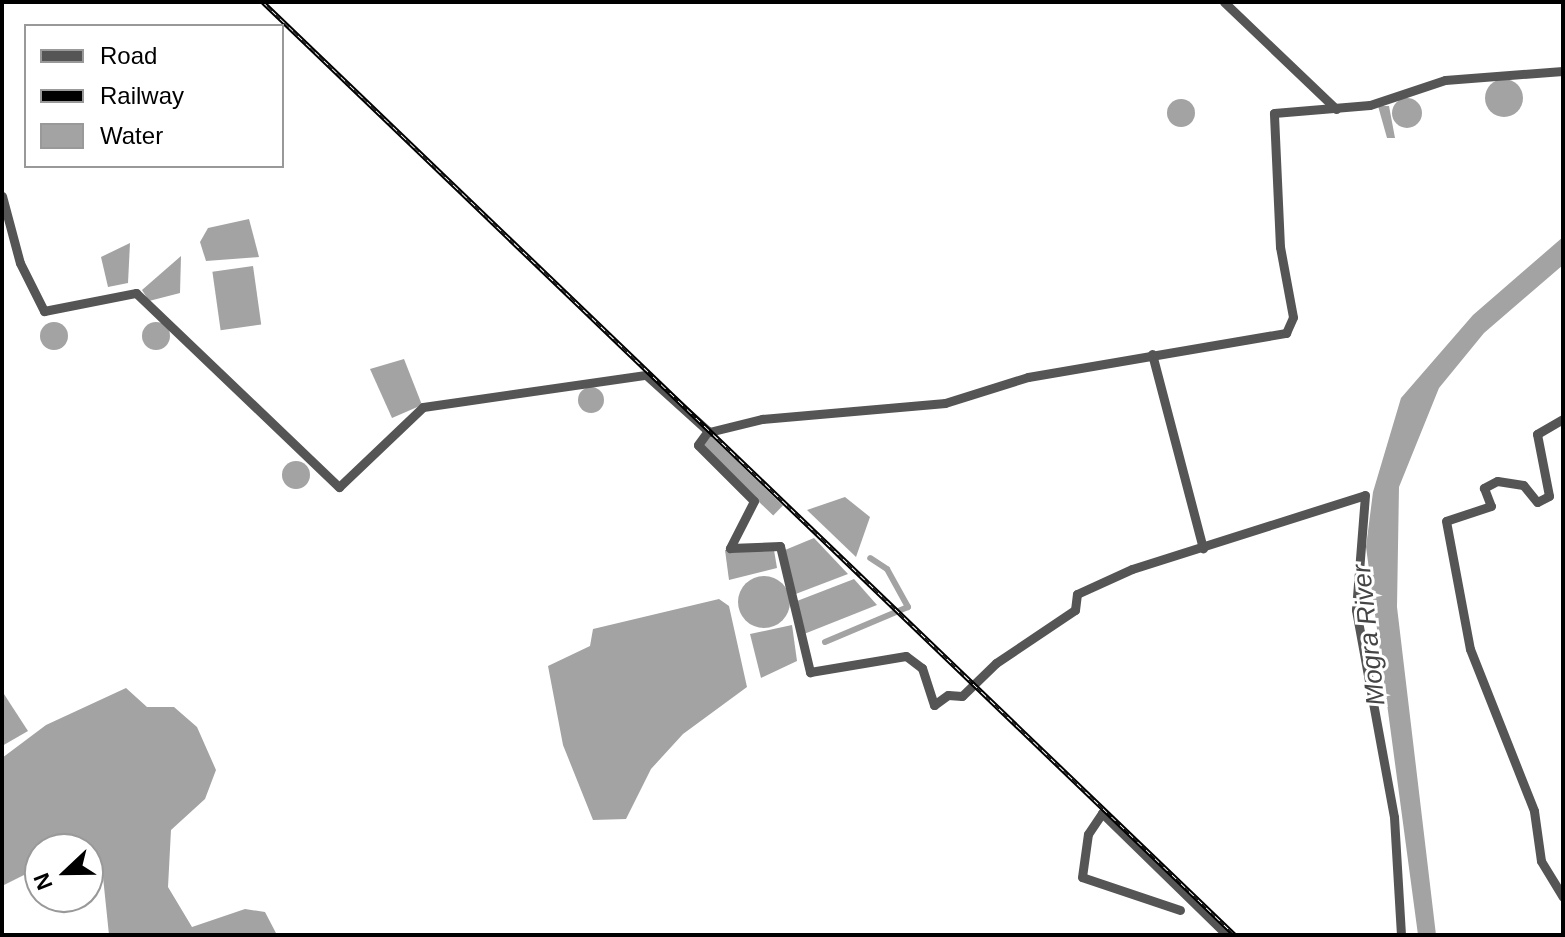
<!DOCTYPE html>
<html>
<head>
<meta charset="utf-8">
<style>
  body { margin:0 }
  #map { position:relative; width:1565px; height:937px; overflow:hidden; background:#fff; font-family:Helvetica,sans-serif }
  div>[style] { position:absolute }
  .water>* { inset:0; background:#a3a3a3; transform-origin:0 0 }
  .round { border-radius:50% }
  .canal>* { height:6px; margin:-3px; padding:0 3px; transform-origin:3px; border-radius:3px; background:#a3a3a3 }
  .minor>* { height:9px; margin:-4.5px; padding:0 4.5px; transform-origin:4.5px; border-radius:4.5px; background:#555 }
  .rail>* { height:5px; margin-top:-2.5px; transform-origin:0; background:repeating-linear-gradient(90deg,#fff 0 6px,#000 0 12px); box-sizing:border-box; border-block:2px solid #000 }
  span { translate:-50% -50%; white-space:nowrap; text-align:center; line-height:1.15; -webkit-text-stroke:6px #fff; paint-order:stroke }
  .water-label { font-size:26px; color:#444; font-style:italic }
  .frame { position:absolute; inset:0; border:4px solid #000; pointer-events:none }
  .legend { position:absolute; left:24px; top:24px; width:260px; height:144px; box-sizing:border-box; background:#fff; border:2px solid #999; margin:0; padding:10px 14px; list-style:none; font-size:24px; color:#000 }
  .legend li { display:flex; align-items:center; gap:16px; height:40px }
  .legend b { width:40px; border:2px solid #999 }
  .north { position:absolute; left:24px; top:833px; width:80px; height:80px; box-sizing:border-box; background:#fff; border:2px solid #999; border-radius:50%; rotate:248deg; font-size:22px; font-weight:700; line-height:32px; text-align:center; color:#000 }
  .north::after { content:''; display:block; margin:auto; width:28px; height:36px; background:#000; clip-path:polygon(50% 0,100% 100%,50% 72%,0 100%) }
</style>
</head>
<body>
<div id="map">
  <div class="water">
    <div class="round" style="left:1485px;top:79px;width:38px;height:38px"></div>
    <div class="round" style="left:1392px;top:98px;width:30px;height:30px"></div>
    <div class="round" style="left:1167px;top:99px;width:28px;height:28px"></div>
    <div style="clip-path:polygon(1378px 106px,1389px 106px,1395px 138px,1387px 138px)"></div>
    <div style="clip-path:polygon(249px 219px,259px 257px,206px 261px,200px 242px,208px 228px)"></div>
    <div style="clip-path:polygon(1563px 237px,1563px 265px,1484px 333px,1439px 388px,1399px 487px,1397px 607px,1436px 935px,1418px 935px,1366px 547px,1373px 492px,1401px 398px,1473px 315px)"></div>
    <div style="clip-path:polygon(130px 243px,128px 283px,108px 287px,101px 257px)"></div>
    <div style="clip-path:polygon(181px 256px,180px 293px,149px 301px,142px 290px)"></div>
    <div style="left:253px;top:266px;width:59px;height:41px;rotate:82deg"></div>
    <div class="round" style="left:142px;top:322px;width:28px;height:28px"></div>
    <div class="round" style="left:40px;top:322px;width:28px;height:28px"></div>
    <div style="clip-path:polygon(404px 359px,422px 405px,392px 418px,370px 369px)"></div>
    <div class="round" style="left:578px;top:387px;width:26px;height:26px"></div>
    <div style="left:711px;top:436px;width:100px;height:14px;rotate:44deg"></div>
    <div class="round" style="left:282px;top:461px;width:28px;height:28px"></div>
    <div style="clip-path:polygon(845px 497px,870px 517px,856px 557px,807px 510px)"></div>
    <div style="clip-path:polygon(814px 538px,848px 574px,793px 595px,785px 550px)"></div>
    <div style="clip-path:polygon(725px 550px,774px 550px,777px 568px,729px 580px)"></div>
    <div class="round" style="left:738px;top:576px;width:52px;height:52px"></div>
    <div style="clip-path:polygon(854px 579px,877px 605px,804px 634px,797px 601px)"></div>
    <div style="clip-path:polygon(719px 599px,729px 606px,747px 687px,683px 734px,651px 769px,626px 819px,593px 820px,563px 745px,548px 666px,590px 646px,593px 629px)"></div>
    <div style="clip-path:polygon(792px 625px,797px 661px,761px 678px,750px 634px)"></div>
    <div style="clip-path:polygon(126px 688px,147px 707px,174px 707px,197px 727px,216px 770px,205px 799px,171px 830px,168px 887px,192px 927px,245px 909px,265px 912px,277px 935px,109px 935px,103px 877px,84px 845px,40px 849px,40px 867px,2px 886px,2px 758px,46px 725px)"></div>
    <div style="clip-path:polygon(2px 691px,28px 731px,2px 746px)"></div>
  </div>
  <div class="canal">
    <div style="left:825px;top:642px;width:90px;rotate:-22.9deg"></div>
    <div style="left:908px;top:607px;width:43px;rotate:-118.9deg"></div>
    <div style="left:887px;top:569px;width:20px;rotate:-147deg"></div>
  </div>
  <div class="minor">
    <div style="left:1224px;top:2px;width:155px;rotate:43.7deg"></div>
    <div style="left:2px;top:196px;width:69px;rotate:75deg"></div>
    <div style="left:20px;top:263px;width:54px;rotate:63.4deg"></div>
    <div style="left:44px;top:311px;width:94px;rotate:-11.1deg"></div>
    <div style="left:136px;top:293px;width:281px;rotate:43.7deg"></div>
    <div style="left:339px;top:487px;width:116px;rotate:-43.6deg"></div>
    <div style="left:423px;top:407px;width:225px;rotate:-8.2deg"></div>
    <div style="left:646px;top:375px;width:85px;rotate:42.1deg"></div>
    <div style="left:709px;top:432px;width:55px;rotate:-13.8deg"></div>
    <div style="left:762px;top:419px;width:184px;rotate:-5deg"></div>
    <div style="left:945px;top:403px;width:87px;rotate:-17.4deg"></div>
    <div style="left:1028px;top:377px;width:262px;rotate:-9.7deg"></div>
    <div style="left:1286px;top:333px;width:17px;rotate:-66deg"></div>
    <div style="left:1293px;top:317px;width:71px;rotate:-100.5deg"></div>
    <div style="left:1280px;top:247px;width:134px;rotate:-92.6deg"></div>
    <div style="left:1274px;top:113px;width:96px;rotate:-4.8deg"></div>
    <div style="left:1370px;top:105px;width:79px;rotate:-18.4deg"></div>
    <div style="left:1445px;top:80px;width:118px;rotate:-4.4deg"></div>
    <div style="left:1152px;top:354px;width:201px;rotate:75.3deg"></div>
    <div style="left:1563px;top:419px;width:30px;rotate:150deg"></div>
    <div style="left:1537px;top:434px;width:63px;rotate:79deg"></div>
    <div style="left:1549px;top:496px;width:13px;rotate:153deg"></div>
    <div style="left:1537px;top:502px;width:22px;rotate:-129deg"></div>
    <div style="left:1523px;top:485px;width:26px;rotate:-171deg"></div>
    <div style="left:1497px;top:481px;width:15px;rotate:152deg"></div>
    <div style="left:1484px;top:488px;width:19px;rotate:69deg"></div>
    <div style="left:1491px;top:506px;width:47px;rotate:161.6deg"></div>
    <div style="left:1446px;top:521px;width:130px;rotate:79.4deg"></div>
    <div style="left:1470px;top:649px;width:174px;rotate:68.4deg"></div>
    <div style="left:1534px;top:811px;width:50px;rotate:82deg"></div>
    <div style="left:1541px;top:861px;width:42px;rotate:58.6deg"></div>
    <div style="left:708px;top:431px;width:17px;rotate:126deg"></div>
    <div style="left:698px;top:445px;width:79px;rotate:45deg"></div>
    <div style="left:754px;top:501px;width:53px;rotate:117.1deg"></div>
    <div style="left:730px;top:548px;width:50px;rotate:-2.3deg"></div>
    <div style="left:780px;top:546px;width:130px;rotate:76.6deg"></div>
    <div style="left:810px;top:672px;width:97px;rotate:-9.5deg"></div>
    <div style="left:906px;top:656px;width:20px;rotate:37deg"></div>
    <div style="left:922px;top:668px;width:39px;rotate:72deg"></div>
    <div style="left:934px;top:705px;width:17px;rotate:-36deg"></div>
    <div style="left:948px;top:695px;width:14px;rotate:4deg"></div>
    <div style="left:962px;top:696px;width:47px;rotate:-44.1deg"></div>
    <div style="left:996px;top:663px;width:95px;rotate:-33.9deg"></div>
    <div style="left:1075px;top:610px;width:16px;rotate:-83deg"></div>
    <div style="left:1077px;top:594px;width:60px;rotate:-24.4deg"></div>
    <div style="left:1132px;top:569px;width:244px;rotate:-17.6deg"></div>
    <div style="left:1365px;top:495px;width:115px;rotate:94.5deg"></div>
    <div style="left:1356px;top:610px;width:210px;rotate:79.6deg"></div>
    <div style="left:1394px;top:817px;width:118px;rotate:86.6deg"></div>
    <div style="left:1180px;top:910px;width:103px;rotate:-161.4deg"></div>
    <div style="left:1082px;top:877px;width:43px;rotate:-82.1deg"></div>
    <div style="left:1088px;top:834px;width:25px;rotate:-56deg"></div>
    <div style="left:1102px;top:813px;width:175px;rotate:44.3deg"></div>
  </div>
  <div class="rail">
    <div style="left:263px;top:2px;width:1347px;rotate:43.83deg"></div>
  </div>
  <div class="water-label">
    <span style="left:1369px;top:635px;rotate:-96deg">Mogra River</span>
  </div>
  <div class="frame"></div>
  <ul class="legend">
  <li><b style="height:10px;background:#555"></b>Road</li>
  <li><b style="height:10px;background:#000"></b>Railway</li>
  <li><b style="height:22px;background:#a3a3a3"></b>Water</li>
  </ul>
  <div class="north">N</div>
</div>
</body>
</html>
